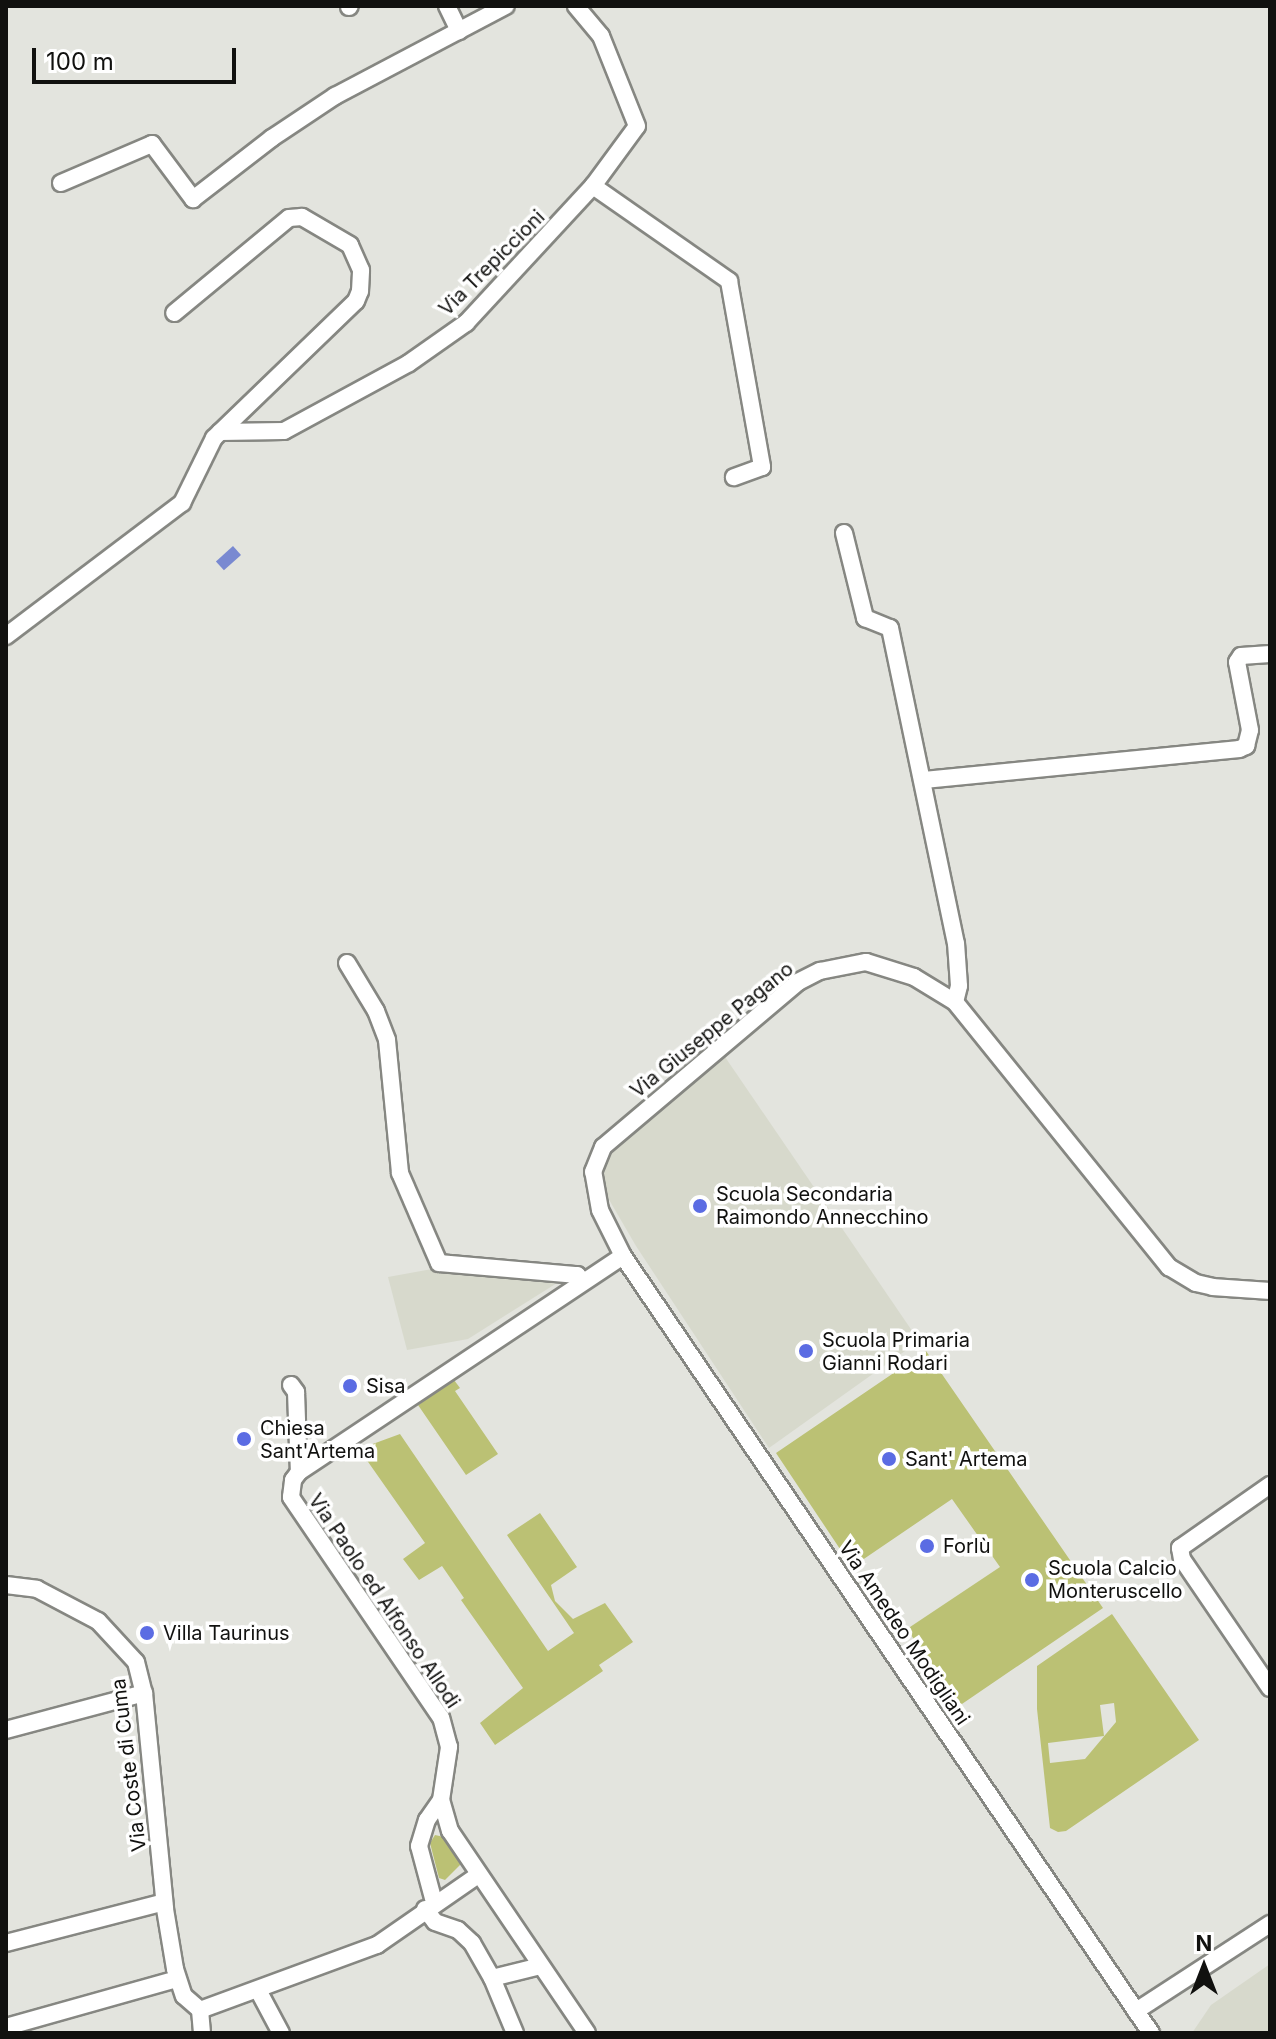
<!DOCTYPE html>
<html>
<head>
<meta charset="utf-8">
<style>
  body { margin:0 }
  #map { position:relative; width:1276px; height:2039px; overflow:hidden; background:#e3e4de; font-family:Inter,sans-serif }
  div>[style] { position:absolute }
  .built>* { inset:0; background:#d7d9cc }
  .green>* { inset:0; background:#bbc174 }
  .water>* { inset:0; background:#7989d1; transform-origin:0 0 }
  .roads { filter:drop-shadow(2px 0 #868782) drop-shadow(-2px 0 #868782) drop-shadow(0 2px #868782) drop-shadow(0 -2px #868782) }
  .minor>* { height:16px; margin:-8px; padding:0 8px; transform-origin:8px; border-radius:8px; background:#fff }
  .dots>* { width:22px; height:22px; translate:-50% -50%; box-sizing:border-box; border:4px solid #fff; border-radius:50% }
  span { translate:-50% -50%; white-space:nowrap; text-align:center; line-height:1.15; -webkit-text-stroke:7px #fff; paint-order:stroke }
  .street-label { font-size:20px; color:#11110f }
  .poi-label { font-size:20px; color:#11110f }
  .left { translate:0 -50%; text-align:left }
  .frame { position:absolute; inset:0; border:8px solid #11110f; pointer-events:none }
  .north { position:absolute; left:1164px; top:1927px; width:80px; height:80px; -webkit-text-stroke:6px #fff; paint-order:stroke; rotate:0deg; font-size:22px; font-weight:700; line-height:32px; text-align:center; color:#11110f }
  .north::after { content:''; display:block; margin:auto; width:28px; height:36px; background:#11110f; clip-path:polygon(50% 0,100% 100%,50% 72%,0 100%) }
  .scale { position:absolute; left:32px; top:48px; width:204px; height:36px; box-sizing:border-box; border:4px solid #11110f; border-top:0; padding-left:10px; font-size:24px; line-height:28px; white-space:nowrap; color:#11110f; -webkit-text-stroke:6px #fff; paint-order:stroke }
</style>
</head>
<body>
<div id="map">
  <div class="built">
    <div style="clip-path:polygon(723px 1054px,919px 1341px,769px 1448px,636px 1246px,604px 1191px,601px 1174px,605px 1152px)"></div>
    <div style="clip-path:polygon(432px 1269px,555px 1277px,557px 1283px,468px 1339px,407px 1350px,388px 1277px)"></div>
    <div style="clip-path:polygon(1270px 1964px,1270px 2033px,1192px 2033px,1211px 2005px)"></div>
  </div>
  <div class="green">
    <div style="clip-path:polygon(926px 1351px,1103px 1608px,959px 1706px,907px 1629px,1000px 1567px,952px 1499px,852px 1567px,776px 1453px)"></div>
    <div style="clip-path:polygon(454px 1380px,460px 1388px,455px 1391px,498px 1454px,466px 1475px,418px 1405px)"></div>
    <div style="clip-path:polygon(400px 1434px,548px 1651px,574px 1633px,507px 1535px,540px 1513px,577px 1567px,551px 1585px,555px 1601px,573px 1619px,605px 1603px,633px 1642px,599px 1665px,603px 1671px,495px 1745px,480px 1723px,523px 1688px,461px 1600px,464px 1598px,442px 1566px,419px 1580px,403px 1559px,425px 1543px,359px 1449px)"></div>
    <div style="clip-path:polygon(evenodd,1112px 1614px,1199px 1740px,1066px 1831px,1058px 1832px,1050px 1828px,1037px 1709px,1037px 1666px,1112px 1614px,1114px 1703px,1116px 1722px,1085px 1759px,1050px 1763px,1048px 1743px,1104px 1736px,1100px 1705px,1114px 1703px)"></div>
    <div style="clip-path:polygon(435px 1835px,444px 1837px,461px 1864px,445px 1880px,439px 1878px,430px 1843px)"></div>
  </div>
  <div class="water">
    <div style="left:233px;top:546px;width:12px;height:23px;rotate:48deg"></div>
  </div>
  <div class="roads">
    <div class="minor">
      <div style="left:447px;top:6px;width:28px;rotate:64deg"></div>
      <div style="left:349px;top:7px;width:1px;rotate:-45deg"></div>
      <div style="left:61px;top:183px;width:99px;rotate:-23.2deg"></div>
      <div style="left:152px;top:144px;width:69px;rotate:53.3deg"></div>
      <div style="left:193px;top:199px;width:100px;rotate:-37.7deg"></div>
      <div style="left:272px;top:138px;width:76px;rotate:-33.7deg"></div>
      <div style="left:335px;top:96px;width:193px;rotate:-27.8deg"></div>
      <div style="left:593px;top:186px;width:166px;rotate:34.9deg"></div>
      <div style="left:729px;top:281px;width:189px;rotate:79.9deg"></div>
      <div style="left:762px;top:467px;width:30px;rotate:160deg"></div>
      <div style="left:220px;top:432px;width:64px;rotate:-0.9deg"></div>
      <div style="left:284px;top:431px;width:142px;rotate:-28.5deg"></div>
      <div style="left:409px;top:363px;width:70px;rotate:-35.1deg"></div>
      <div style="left:466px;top:323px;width:187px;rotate:-47.2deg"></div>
      <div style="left:593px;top:186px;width:74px;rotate:-53.7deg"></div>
      <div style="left:637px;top:126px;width:97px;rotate:-111.8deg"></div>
      <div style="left:601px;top:36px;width:39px;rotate:-130deg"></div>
      <div style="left:844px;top:533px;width:88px;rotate:76.1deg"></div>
      <div style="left:865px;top:618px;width:27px;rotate:22deg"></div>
      <div style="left:890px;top:628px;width:322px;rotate:78.2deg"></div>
      <div style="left:956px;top:943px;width:43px;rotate:86deg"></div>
      <div style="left:959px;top:986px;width:16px;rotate:104deg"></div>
      <div style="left:6px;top:636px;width:221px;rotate:-37.1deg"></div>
      <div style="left:182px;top:503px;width:72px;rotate:-63.8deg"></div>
      <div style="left:214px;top:438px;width:197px;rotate:-44deg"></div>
      <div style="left:356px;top:301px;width:11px;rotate:-68deg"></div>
      <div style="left:360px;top:291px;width:21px;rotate:-87deg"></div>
      <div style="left:361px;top:270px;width:27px;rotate:-114deg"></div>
      <div style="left:350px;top:245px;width:56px;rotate:-149.7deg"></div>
      <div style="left:302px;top:217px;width:13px;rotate:176deg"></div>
      <div style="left:289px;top:218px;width:149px;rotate:140.4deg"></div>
      <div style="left:924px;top:780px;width:317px;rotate:-5.6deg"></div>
      <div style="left:1239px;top:749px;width:8px;rotate:-23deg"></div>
      <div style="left:1246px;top:746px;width:16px;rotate:-76deg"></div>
      <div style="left:1250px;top:730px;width:69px;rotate:-100.8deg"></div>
      <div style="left:1237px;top:662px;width:7px;rotate:-56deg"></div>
      <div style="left:1241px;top:656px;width:29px;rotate:-4deg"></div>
      <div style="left:347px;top:963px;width:56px;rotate:58.9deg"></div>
      <div style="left:376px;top:1011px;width:31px;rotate:69deg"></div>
      <div style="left:387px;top:1040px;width:134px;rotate:84.4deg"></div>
      <div style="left:400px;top:1173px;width:98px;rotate:66.6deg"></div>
      <div style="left:439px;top:1263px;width:139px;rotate:5deg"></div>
      <div style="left:577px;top:1275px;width:9px;rotate:49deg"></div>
      <div style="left:291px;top:1385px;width:9px;rotate:54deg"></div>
      <div style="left:296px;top:1392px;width:80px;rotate:87.9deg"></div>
      <div style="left:1270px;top:1485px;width:110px;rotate:145deg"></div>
      <div style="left:1180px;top:1548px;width:11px;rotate:80deg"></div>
      <div style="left:1182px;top:1559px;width:156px;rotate:55.7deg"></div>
      <div style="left:6px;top:1585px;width:31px;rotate:7deg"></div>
      <div style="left:37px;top:1589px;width:69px;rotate:27.7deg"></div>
      <div style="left:98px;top:1621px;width:56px;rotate:47.2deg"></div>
      <div style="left:136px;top:1662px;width:32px;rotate:76deg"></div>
      <div style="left:144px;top:1693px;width:217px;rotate:84.4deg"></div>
      <div style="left:165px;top:1909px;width:61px;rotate:80.5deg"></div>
      <div style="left:175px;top:1969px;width:28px;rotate:72deg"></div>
      <div style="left:184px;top:1996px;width:21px;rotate:41deg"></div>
      <div style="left:200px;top:2010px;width:23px;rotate:85deg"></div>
      <div style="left:6px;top:1730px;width:143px;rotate:-15deg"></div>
      <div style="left:434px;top:1902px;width:58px;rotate:-105deg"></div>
      <div style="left:419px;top:1846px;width:27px;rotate:-73deg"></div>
      <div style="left:427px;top:1820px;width:24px;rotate:-55deg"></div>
      <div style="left:425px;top:1909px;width:16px;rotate:52deg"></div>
      <div style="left:435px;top:1922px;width:24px;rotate:19deg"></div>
      <div style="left:458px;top:1930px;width:19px;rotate:43deg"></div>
      <div style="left:472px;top:1943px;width:40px;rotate:60.3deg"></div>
      <div style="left:492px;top:1978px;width:60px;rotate:67.3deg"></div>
      <div style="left:6px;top:1943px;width:163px;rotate:-14.5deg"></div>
      <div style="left:492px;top:1978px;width:50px;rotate:-13.8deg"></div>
      <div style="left:258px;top:1990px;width:49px;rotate:61.9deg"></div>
      <div style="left:200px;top:2010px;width:189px;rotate:-20.2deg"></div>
      <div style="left:377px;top:1945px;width:123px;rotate:-34.7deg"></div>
      <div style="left:1136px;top:2011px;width:160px;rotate:-33deg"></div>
      <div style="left:6px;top:2027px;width:178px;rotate:-15.7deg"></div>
      <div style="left:587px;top:2033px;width:244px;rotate:-124.1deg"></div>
      <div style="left:450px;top:1831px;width:32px;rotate:-106deg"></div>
      <div style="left:441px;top:1800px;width:54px;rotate:-81.4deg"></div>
      <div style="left:449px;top:1747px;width:30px;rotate:-105deg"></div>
      <div style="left:441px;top:1718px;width:267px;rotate:-124.2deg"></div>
      <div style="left:291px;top:1497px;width:17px;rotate:-83deg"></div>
      <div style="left:293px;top:1480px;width:10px;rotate:-53deg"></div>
      <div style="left:299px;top:1472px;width:389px;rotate:-33.7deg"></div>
      <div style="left:1151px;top:2033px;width:939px;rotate:-124.2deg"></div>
      <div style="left:623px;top:1256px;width:51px;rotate:-116.6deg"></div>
      <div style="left:600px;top:1210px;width:39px;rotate:-100deg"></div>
      <div style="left:593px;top:1172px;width:27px;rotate:-68deg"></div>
      <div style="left:603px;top:1147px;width:255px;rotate:-40.2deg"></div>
      <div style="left:798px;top:982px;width:25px;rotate:-27deg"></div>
      <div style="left:820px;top:971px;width:47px;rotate:-11.1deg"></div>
      <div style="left:866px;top:962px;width:50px;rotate:17.4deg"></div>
      <div style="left:914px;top:977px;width:48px;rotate:31.4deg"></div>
      <div style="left:955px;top:1002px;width:341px;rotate:51.1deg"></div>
      <div style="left:1169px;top:1267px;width:31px;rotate:31deg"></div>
      <div style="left:1196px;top:1283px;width:17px;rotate:13deg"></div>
      <div style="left:1213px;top:1287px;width:57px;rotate:4deg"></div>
    </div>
  </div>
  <div class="dots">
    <div style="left:700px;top:1206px;background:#5b6ce3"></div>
    <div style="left:806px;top:1351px;background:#5b6ce3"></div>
    <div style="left:350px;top:1386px;background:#5b6ce3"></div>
    <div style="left:244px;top:1439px;background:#5b6ce3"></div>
    <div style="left:889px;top:1459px;background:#5b6ce3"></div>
    <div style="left:927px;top:1546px;background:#5b6ce3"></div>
    <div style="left:1032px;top:1580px;background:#5b6ce3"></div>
    <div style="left:147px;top:1633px;background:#5b6ce3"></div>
  </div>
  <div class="street-label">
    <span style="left:492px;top:263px;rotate:-45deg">Via Trepiccioni</span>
    <span style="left:712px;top:1030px;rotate:-39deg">Via Giuseppe Pagano</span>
    <span style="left:384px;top:1601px;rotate:56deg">Via Paolo ed Alfonso Allodi</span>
    <span style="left:904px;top:1633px;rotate:56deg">Via Amedeo Modigliani</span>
    <span style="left:129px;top:1765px;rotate:-97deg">Via Coste di Cuma</span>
  </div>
  <div class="poi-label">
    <span class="left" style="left:716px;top:1206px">Scuola Secondaria<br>Raimondo Annecchino</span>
    <span class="left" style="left:822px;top:1352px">Scuola Primaria<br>Gianni Rodari</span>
    <span class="left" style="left:366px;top:1386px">Sisa</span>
    <span class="left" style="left:260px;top:1440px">Chiesa<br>Sant'Artema</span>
    <span class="left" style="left:905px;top:1459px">Sant' Artema</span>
    <span class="left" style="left:943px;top:1546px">Forlù</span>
    <span class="left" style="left:1048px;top:1580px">Scuola Calcio<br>Monteruscello</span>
    <span class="left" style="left:163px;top:1633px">Villa Taurinus</span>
  </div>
  <div class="frame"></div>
  <div class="north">N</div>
  <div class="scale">100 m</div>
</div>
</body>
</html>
